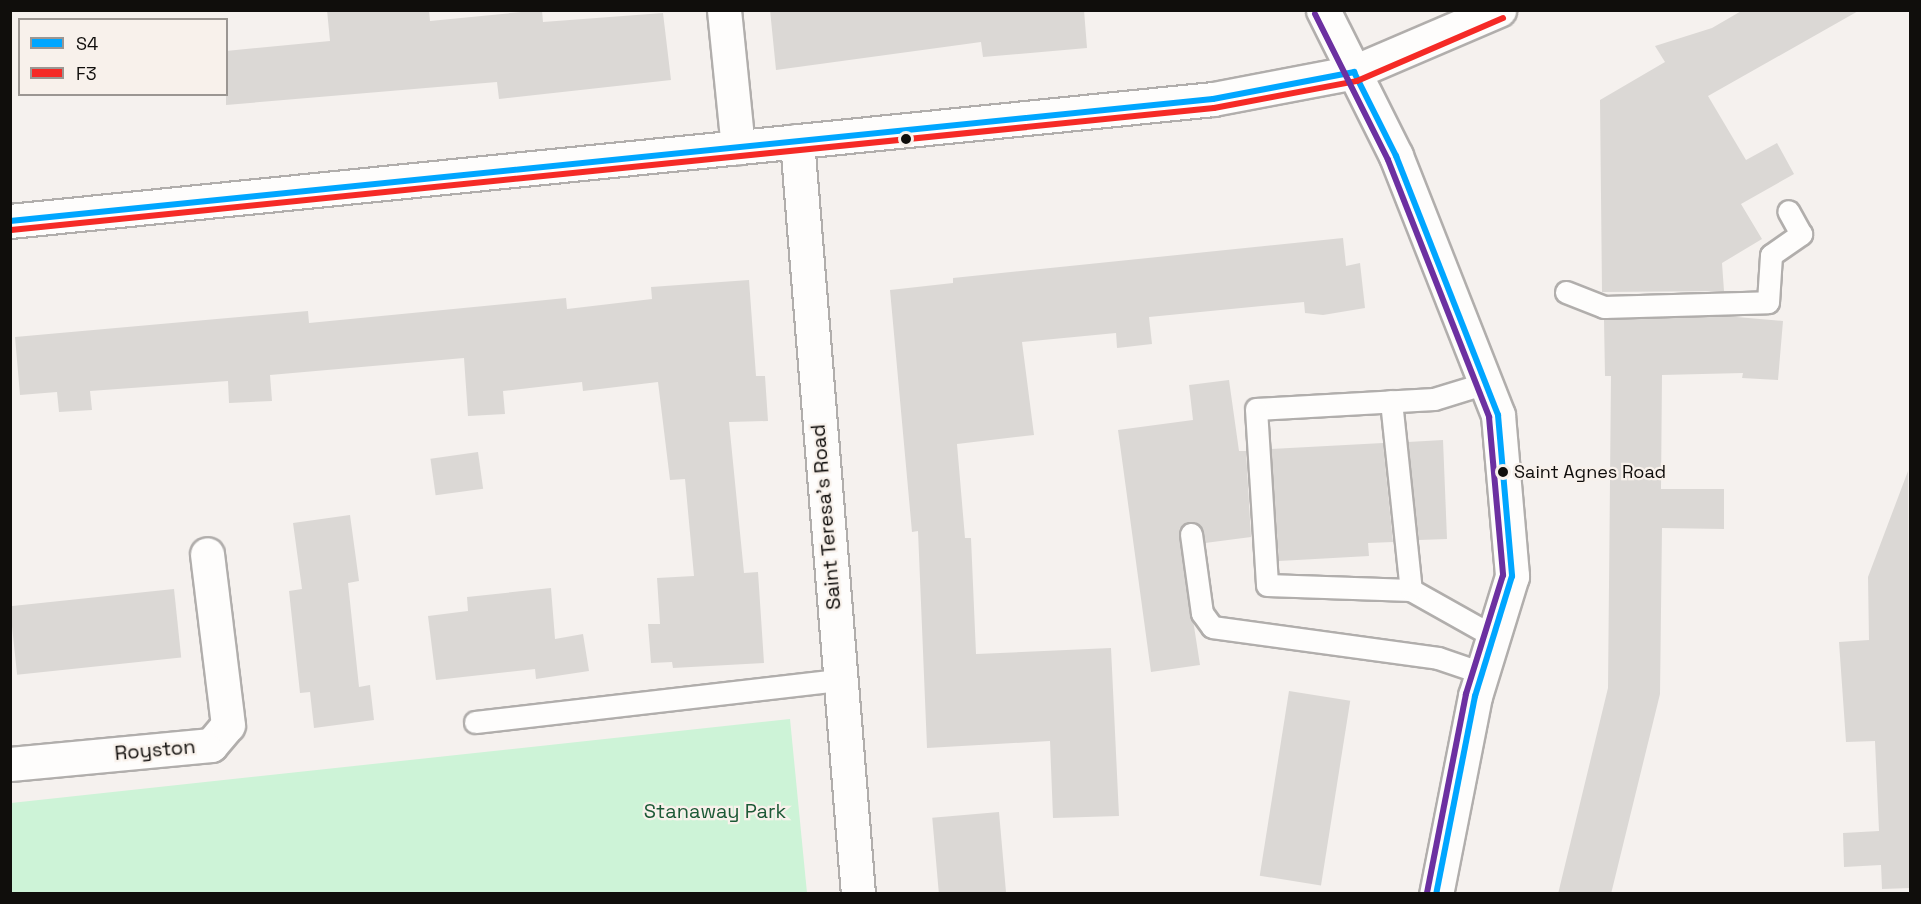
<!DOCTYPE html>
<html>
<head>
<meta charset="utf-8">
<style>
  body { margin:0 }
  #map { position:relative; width:1921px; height:904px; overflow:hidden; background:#f5f1ee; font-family:"Space Grotesk",sans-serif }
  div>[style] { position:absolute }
  .green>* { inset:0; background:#cdf3d7 }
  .building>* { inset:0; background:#dbd8d5; transform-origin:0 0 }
  .roads { filter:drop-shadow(2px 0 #b1aeac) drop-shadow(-2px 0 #b1aeac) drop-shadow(0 2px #b1aeac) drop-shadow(0 -2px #b1aeac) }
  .lane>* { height:21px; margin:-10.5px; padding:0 10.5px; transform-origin:10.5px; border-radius:10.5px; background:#fefdfc }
  .street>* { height:33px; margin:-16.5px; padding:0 16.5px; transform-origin:16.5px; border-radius:16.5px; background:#fefdfc }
  .secondary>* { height:33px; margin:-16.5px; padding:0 16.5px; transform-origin:16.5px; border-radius:16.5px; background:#fefdfc }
  .bus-1>* { height:6px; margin:-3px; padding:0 3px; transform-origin:3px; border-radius:3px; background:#00a6ff }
  .bus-2>* { height:6px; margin:-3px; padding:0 3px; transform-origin:3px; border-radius:3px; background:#f52a26 }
  .bus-3>* { height:6px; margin:-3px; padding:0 3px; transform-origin:3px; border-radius:3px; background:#6c30a1 }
  .dots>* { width:16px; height:16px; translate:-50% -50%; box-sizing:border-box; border:3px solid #f8f1eb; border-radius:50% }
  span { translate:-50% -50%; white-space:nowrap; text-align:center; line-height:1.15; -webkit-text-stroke:4.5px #f8f1eb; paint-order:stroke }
  .bus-label { font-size:18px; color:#100e0c }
  .left { translate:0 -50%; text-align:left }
  .street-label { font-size:20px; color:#100e0c }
  .park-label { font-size:20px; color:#1c5936 }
  .frame { position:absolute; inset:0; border:12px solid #100e0c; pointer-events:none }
  .legend { position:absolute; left:18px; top:18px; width:210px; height:78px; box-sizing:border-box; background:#f8f1eb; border:2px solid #9b9692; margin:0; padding:8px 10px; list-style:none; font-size:18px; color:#100e0c }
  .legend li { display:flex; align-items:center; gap:12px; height:30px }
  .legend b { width:30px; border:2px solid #9b9692 }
</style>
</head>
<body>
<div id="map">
  <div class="green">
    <div style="clip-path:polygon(790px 719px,807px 893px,11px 893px,11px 803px)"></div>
  </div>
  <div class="building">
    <div style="clip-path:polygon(327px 10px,429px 10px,430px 21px,542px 10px,543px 22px,663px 13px,671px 80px,499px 99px,497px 82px,226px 105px,226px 51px,330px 41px)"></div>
    <div style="clip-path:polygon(770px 10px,1084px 10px,1087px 48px,983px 57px,981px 42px,776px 70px)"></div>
    <div style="clip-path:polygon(1743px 10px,1860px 10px,1708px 96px,1746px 160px,1777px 143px,1794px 174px,1741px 204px,1762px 239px,1722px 263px,1724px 291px,1602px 292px,1600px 100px,1665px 62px,1655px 46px,1712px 28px)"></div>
    <div style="clip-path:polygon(1343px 238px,1346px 266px,1360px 263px,1365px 308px,1323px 315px,1305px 313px,1304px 302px,1149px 317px,1152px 344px,1117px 348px,1116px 333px,1022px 342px,1034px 435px,957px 444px,965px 538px,971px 538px,976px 654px,1111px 648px,1119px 816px,1053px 818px,1050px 741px,927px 748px,918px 531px,912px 532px,890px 290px,953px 283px,953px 278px)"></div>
    <div style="clip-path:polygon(749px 280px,756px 376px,765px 376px,768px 421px,729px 422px,744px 573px,758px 572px,764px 663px,673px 668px,672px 662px,651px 663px,648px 624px,660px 624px,657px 578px,694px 576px,685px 479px,670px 480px,658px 382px,583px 391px,582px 382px,503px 391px,505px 414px,468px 416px,464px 358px,270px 375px,272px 401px,229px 403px,228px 381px,90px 391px,92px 410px,59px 412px,57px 392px,20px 395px,15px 337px,308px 311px,309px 323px,566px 298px,567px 309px,652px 299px,651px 287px)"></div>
    <div style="clip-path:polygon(1725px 316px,1783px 321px,1778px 380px,1742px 378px,1743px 373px,1662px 375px,1661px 489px,1724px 489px,1724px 529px,1662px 528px,1660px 694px,1611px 894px,1558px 894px,1608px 688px,1611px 376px,1605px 376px,1604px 320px)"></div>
    <div style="clip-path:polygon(1229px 380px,1239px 451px,1246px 451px,1251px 537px,1205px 543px,1196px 522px,1179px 529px,1200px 665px,1151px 672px,1118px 430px,1193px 420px,1189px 385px)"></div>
    <div style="clip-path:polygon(1443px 440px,1447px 539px,1419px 540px,1408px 442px)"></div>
    <div style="clip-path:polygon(1383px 443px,1393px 542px,1368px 543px,1369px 556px,1279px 561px,1271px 449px)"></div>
    <div style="left:478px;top:452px;width:37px;height:48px;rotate:82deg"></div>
    <div style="clip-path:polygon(1908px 471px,1911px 888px,1882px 889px,1881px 865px,1844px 867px,1843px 833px,1879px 831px,1875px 741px,1846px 742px,1839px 642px,1869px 640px,1868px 577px)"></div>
    <div style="clip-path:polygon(350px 515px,359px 581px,348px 583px,359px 687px,370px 685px,374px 720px,314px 728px,310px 692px,300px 693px,289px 591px,302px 589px,293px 523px)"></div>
    <div style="clip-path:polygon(551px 588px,555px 639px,583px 634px,589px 671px,536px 679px,535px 669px,436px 680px,428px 616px,468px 611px,467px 597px)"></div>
    <div style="left:174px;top:589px;width:69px;height:165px;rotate:84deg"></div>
    <div style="left:1289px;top:691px;width:62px;height:187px;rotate:9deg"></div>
    <div style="left:999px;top:812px;width:82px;height:67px;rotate:85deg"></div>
  </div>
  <div class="roads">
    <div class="lane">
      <div style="left:1566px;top:292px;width:41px;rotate:21.5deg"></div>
      <div style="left:1604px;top:307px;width:164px;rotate:-1.7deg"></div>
      <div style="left:1768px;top:302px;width:47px;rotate:-86.3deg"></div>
      <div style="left:1771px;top:255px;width:37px;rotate:-35deg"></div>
      <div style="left:1801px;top:234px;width:26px;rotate:-119deg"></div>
      <div style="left:1486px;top:383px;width:54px;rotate:162.9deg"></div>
      <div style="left:1434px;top:399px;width:178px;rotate:176.8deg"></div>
      <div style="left:1256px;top:409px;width:176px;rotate:86.4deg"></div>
      <div style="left:1267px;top:585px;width:144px;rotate:2deg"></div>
      <div style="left:1411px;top:590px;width:94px;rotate:29.3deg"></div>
      <div style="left:1391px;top:401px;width:190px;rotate:84deg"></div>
      <div style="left:1191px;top:534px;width:80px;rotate:82.1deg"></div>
      <div style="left:1202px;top:613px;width:17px;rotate:54deg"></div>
      <div style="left:1212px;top:627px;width:228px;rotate:7.8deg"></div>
      <div style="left:1438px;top:658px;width:46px;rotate:18.8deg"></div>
      <div style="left:475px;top:722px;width:366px;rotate:-6.6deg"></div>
    </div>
    <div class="street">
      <div style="left:724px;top:10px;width:138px;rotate:84.2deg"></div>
      <div style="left:797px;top:141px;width:755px;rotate:85.37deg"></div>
      <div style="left:10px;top:764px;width:202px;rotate:-5.4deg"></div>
      <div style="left:211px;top:745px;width:26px;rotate:-50deg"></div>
      <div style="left:228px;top:725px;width:172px;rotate:-97deg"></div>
    </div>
    <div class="secondary">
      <div style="left:1323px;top:10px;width:163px;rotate:63.4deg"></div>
      <div style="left:1396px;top:156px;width:278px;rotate:68.5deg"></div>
      <div style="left:1498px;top:415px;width:162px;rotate:85deg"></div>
      <div style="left:1512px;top:576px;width:126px;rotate:107.1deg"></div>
      <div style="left:1475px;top:696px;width:202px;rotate:101.1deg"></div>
      <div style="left:10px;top:221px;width:1209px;rotate:-5.79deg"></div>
      <div style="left:1213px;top:99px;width:144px;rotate:-10.8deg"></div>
      <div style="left:1354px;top:72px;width:158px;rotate:-23.2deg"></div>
    </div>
  </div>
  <div class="bus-1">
    <div style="left:1354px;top:72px;width:94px;rotate:63.4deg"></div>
    <div style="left:1396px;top:156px;width:278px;rotate:68.5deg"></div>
    <div style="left:1498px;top:415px;width:162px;rotate:85deg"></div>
    <div style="left:1512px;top:576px;width:126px;rotate:107.1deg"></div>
    <div style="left:1475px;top:696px;width:202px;rotate:101.1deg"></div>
    <div style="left:10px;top:221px;width:1209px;rotate:-5.79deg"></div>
    <div style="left:1213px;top:99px;width:144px;rotate:-10.8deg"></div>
  </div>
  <div class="bus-2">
    <div style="left:11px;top:230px;width:1209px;rotate:-5.79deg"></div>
    <div style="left:1214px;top:108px;width:146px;rotate:-10.7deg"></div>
    <div style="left:1357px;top:81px;width:159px;rotate:-23.3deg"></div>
  </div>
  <div class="bus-3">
    <div style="left:1315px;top:14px;width:163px;rotate:63.4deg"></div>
    <div style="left:1388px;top:160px;width:276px;rotate:68.5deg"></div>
    <div style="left:1489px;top:417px;width:159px;rotate:84.9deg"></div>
    <div style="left:1503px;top:575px;width:125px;rotate:107.3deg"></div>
    <div style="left:1466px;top:694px;width:202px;rotate:101.1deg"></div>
  </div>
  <div class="dots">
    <div style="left:906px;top:139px;background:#100e0c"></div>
    <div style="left:1503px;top:472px;background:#100e0c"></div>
  </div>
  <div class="bus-label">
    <span class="left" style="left:1514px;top:472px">Saint Agnes Road</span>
  </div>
  <div class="street-label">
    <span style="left:826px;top:517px;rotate:-95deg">Saint Teresa's Road</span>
    <span style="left:155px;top:750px;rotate:-5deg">Royston</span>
  </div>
  <div class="park-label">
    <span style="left:715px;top:811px">Stanaway Park</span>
  </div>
  <div class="frame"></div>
  <ul class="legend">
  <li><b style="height:8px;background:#00a6ff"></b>S4</li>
  <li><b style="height:8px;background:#f52a26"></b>F3</li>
  </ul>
</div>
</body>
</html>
